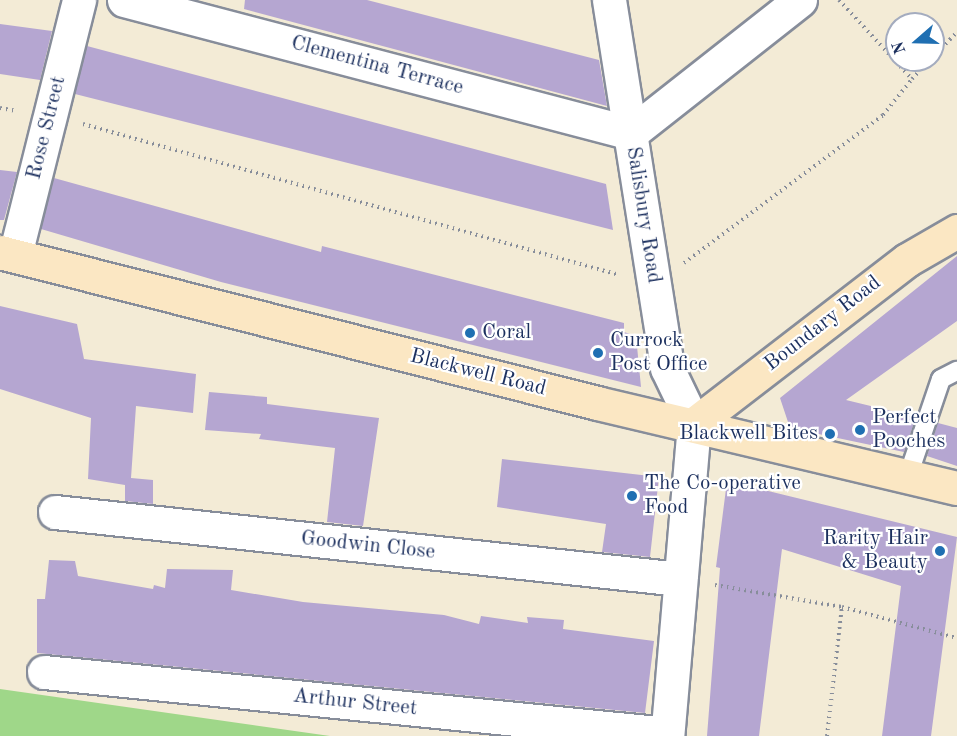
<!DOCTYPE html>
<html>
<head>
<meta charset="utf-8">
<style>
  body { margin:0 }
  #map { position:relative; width:957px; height:736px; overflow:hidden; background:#f3ebd6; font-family:"Old Standard TT",serif }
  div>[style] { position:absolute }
  .green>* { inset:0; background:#9fd789 }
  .building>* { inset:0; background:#b5a6d1 }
  .path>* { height:4px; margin-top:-2px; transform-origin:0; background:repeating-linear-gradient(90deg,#878d9a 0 1.5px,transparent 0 6px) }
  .roads { filter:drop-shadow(2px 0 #878d9a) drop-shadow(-2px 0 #878d9a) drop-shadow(0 2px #878d9a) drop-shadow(0 -2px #878d9a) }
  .lane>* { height:18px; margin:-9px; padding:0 9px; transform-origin:9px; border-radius:9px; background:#fff }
  .street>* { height:33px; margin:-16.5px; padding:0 16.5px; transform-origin:16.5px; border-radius:16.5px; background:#fff }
  .secondary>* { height:33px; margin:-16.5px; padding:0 16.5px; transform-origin:16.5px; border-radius:16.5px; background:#fbe7c3 }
  .dots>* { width:16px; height:16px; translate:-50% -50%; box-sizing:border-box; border:3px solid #fff; border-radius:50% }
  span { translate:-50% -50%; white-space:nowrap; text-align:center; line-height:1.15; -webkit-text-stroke:4.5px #fff; paint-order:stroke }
  .street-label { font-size:21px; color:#1b2f5e }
  .poi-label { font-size:21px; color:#1b2f5e }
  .left { translate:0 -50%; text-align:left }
  .right { translate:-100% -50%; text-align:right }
  .north { position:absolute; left:885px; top:12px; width:60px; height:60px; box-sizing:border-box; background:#fff; border:2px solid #a4acbf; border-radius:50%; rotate:250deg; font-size:16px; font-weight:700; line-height:24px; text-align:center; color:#1b2f5e }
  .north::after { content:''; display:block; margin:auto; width:21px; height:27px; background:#1f6fb2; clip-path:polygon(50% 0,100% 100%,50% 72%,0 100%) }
</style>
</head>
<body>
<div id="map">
  <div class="green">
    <div style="clip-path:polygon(0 689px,330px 736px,0 736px)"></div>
  </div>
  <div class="building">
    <div style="clip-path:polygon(245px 0,367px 0,599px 60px,607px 106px,244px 9px)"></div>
    <div style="clip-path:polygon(0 24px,52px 31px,40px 80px,0 74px)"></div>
    <div style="clip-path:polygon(87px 46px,606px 184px,613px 230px,75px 94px)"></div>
    <div style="clip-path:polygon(0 170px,17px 172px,4px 220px,0 220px)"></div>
    <div style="clip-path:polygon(54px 178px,321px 252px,322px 246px,624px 323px,624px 332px,636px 336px,641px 387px,221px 282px,41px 229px)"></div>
    <div style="clip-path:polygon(957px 256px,957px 321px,846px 400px,916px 417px,904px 452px,790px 428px,780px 398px)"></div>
    <div style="clip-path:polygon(0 306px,77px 324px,84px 359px,196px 374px,193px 413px,136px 406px,131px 478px,153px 480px,153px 504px,125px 501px,125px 485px,88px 479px,91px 418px,0 389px)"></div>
    <div style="clip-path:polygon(209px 392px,267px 397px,267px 404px,379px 418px,363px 526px,327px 522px,335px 448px,259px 439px,261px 434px,205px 430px)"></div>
    <div style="clip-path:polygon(938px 423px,957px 428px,957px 466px,927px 456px)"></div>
    <div style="clip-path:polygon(502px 459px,659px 477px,650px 557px,602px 552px,606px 524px,497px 507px)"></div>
    <div style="clip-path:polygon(727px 481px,957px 537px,931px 736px,882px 736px,901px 586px,782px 549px,759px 736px,707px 736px,720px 568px,716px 567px)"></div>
    <div style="clip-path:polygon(49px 560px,75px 561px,78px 576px,153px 589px,154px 585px,165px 588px,167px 569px,233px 570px,231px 590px,303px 602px,444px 615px,479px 624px,481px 616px,528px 623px,527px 617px,564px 620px,563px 629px,654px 641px,645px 713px,37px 653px,37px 599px,45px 599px)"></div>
  </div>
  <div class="path">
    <div style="left:839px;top:0;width:108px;rotate:47.3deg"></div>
    <div style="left:912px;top:79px;width:26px;rotate:-47deg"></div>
    <div style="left:933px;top:57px;width:35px;rotate:-46deg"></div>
    <div style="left:0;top:108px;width:17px;rotate:10deg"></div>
    <div style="left:83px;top:124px;width:557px;rotate:15.73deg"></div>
    <div style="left:684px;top:263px;width:248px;rotate:-36.6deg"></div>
    <div style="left:883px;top:115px;width:46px;rotate:-51.1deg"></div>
    <div style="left:715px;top:585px;width:129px;rotate:9.8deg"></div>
    <div style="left:842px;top:607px;width:119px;rotate:15.1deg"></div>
    <div style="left:827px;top:736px;width:130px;rotate:-83.4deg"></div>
  </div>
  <div class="roads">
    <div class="lane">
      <div style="left:908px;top:476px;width:102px;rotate:-71.2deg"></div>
      <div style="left:941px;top:379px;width:18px;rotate:-27deg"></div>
    </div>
    <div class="street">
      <div style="left:124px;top:0;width:524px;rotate:14.7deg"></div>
      <div style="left:631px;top:133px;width:215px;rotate:-38.2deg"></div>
      <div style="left:609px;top:0;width:373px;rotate:81deg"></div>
      <div style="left:667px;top:368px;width:62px;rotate:64.3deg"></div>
      <div style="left:694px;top:424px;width:313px;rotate:94.9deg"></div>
      <div style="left:15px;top:255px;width:263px;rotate:-75.9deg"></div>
      <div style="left:55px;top:512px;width:629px;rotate:6.12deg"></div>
      <div style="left:44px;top:672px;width:626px;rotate:5.68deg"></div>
    </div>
    <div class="secondary">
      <div style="left:0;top:252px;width:616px;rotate:14.19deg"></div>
      <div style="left:597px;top:403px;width:370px;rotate:13.3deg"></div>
      <div style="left:694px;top:424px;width:269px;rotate:-37.6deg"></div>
      <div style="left:907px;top:260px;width:58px;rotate:-30.1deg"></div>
    </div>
  </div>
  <div class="dots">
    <div style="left:470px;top:333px;background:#1f6fb2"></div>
    <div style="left:598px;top:353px;background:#1f6fb2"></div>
    <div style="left:860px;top:430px;background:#1f6fb2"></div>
    <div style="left:830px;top:434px;background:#1f6fb2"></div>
    <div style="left:632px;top:496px;background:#1f6fb2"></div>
    <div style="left:940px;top:551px;background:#1f6fb2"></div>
  </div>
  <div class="street-label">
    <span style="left:377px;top:66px;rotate:15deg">Clementina Terrace</span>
    <span style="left:47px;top:128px;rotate:-76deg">Rose Street</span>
    <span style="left:643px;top:215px;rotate:81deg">Salisbury Road</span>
    <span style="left:823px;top:324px;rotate:-38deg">Boundary Road</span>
    <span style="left:478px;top:373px;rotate:14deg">Blackwell Road</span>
    <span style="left:368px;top:546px;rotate:6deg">Goodwin Close</span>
    <span style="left:355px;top:703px;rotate:6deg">Arthur Street</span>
  </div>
  <div class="poi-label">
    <span class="left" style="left:482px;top:333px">Coral</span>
    <span class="left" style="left:610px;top:353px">Currock<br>Post Office</span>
    <span class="left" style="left:872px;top:430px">Perfect<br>Pooches</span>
    <span class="right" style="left:818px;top:434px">Blackwell Bites</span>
    <span class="left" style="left:644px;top:496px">The Co-operative<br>Food</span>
    <span class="right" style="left:928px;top:551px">Rarity Hair<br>&amp; Beauty</span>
  </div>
  <div class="north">N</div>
</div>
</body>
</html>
